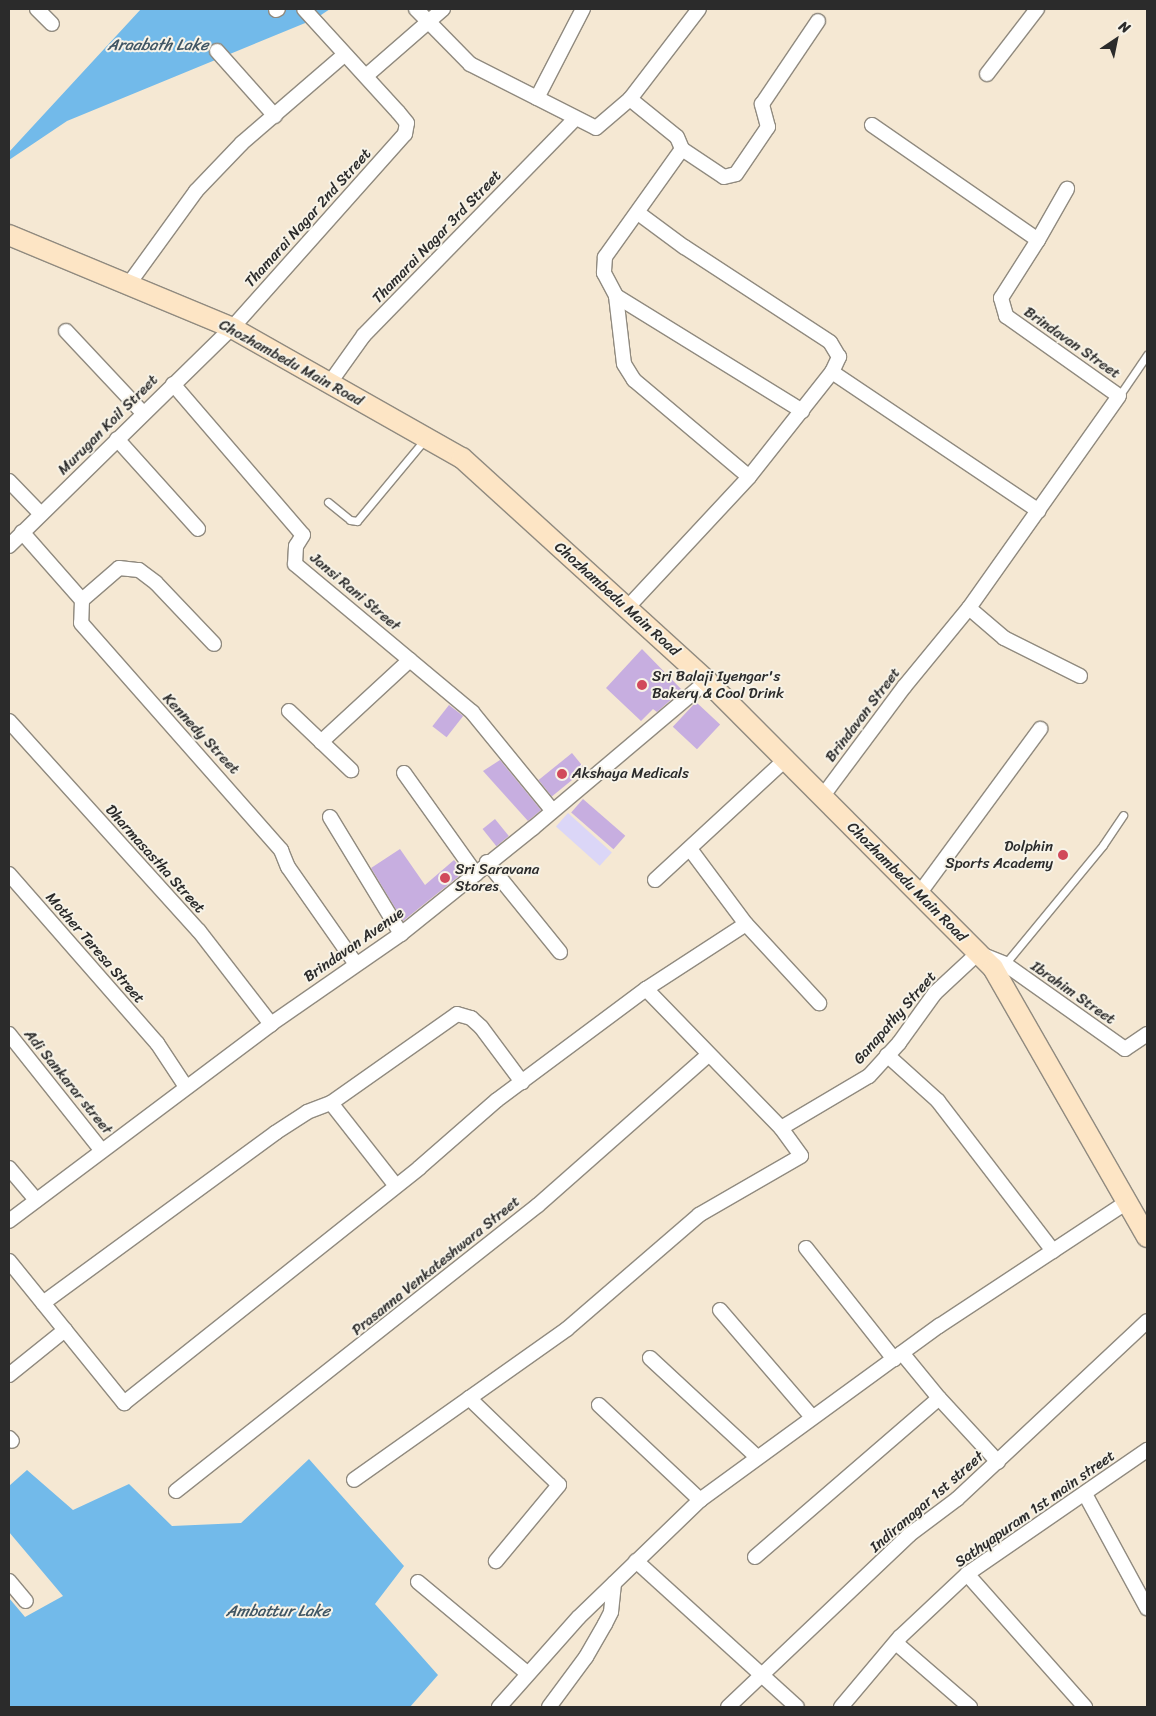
<!DOCTYPE html>
<html>
<head>
<meta charset="utf-8">
<style>
  body { margin:0 }
  #map { position:relative; width:1156px; height:1716px; overflow:hidden; background:#f5e8d3; font-family:Sriracha,sans-serif }
  div>[style] { position:absolute }
  .built>* { inset:0; background:#dbd6f7; transform-origin:0 0 }
  .water>* { inset:0; background:#72baea }
  .building>* { inset:0; background:#c7aee0; transform-origin:0 0 }
  .roads { filter:drop-shadow(1px 0 #908a7f) drop-shadow(-1px 0 #908a7f) drop-shadow(0 1px #908a7f) drop-shadow(0 -1px #908a7f) }
  .lane>* { height:7px; margin:-3.5px; padding:0 3.5px; transform-origin:3.5px; border-radius:3.5px; background:#fff }
  .street>* { height:14px; margin:-7px; padding:0 7px; transform-origin:7px; border-radius:7px; background:#fff }
  .secondary>* { height:20px; margin:-10px; padding:0 10px; transform-origin:10px; border-radius:10px; background:#fde5c5 }
  .dots>* { width:14px; height:14px; translate:-50% -50%; box-sizing:border-box; border:2px solid #f7f3e8; border-radius:50% }
  span { translate:-50% -50%; white-space:nowrap; text-align:center; line-height:1.15; -webkit-text-stroke:4px #f7f3e8; paint-order:stroke }
  .street-label { font-size:15px; color:#2b2b2b }
  .poi-label { font-size:15px; color:#2b2b2b }
  .left { translate:0 -50%; text-align:left }
  .right { translate:-100% -50%; text-align:right }
  .water-label { font-size:16px; color:#405664; font-style:italic }
  .frame { position:absolute; inset:0; border:10px solid #2b2b2b; pointer-events:none }
  .north { position:absolute; left:1091px; top:15px; width:50px; height:50px; -webkit-text-stroke:4px #f7f3e8; paint-order:stroke; rotate:34deg; font-size:14px; font-weight:700; line-height:20px; text-align:center; color:#2b2b2b }
  .north::after { content:''; display:block; margin:auto; width:18px; height:22px; background:#2b2b2b; clip-path:polygon(50% 0,100% 100%,50% 72%,0 100%) }
</style>
</head>
<body>
<div id="map">
  <div class="built">
    <div style="left:568px;top:813px;width:59px;height:18px;rotate:42deg"></div>
  </div>
  <div class="water">
    <div style="clip-path:polygon(141px 9px,330px 9px,315px 19px,67px 121px,9px 160px,9px 152px)"></div>
    <div style="clip-path:polygon(309px 1459px,404px 1566px,375px 1604px,438px 1675px,410px 1707px,9px 1707px,9px 1598px,25px 1617px,63px 1596px,9px 1532px,9px 1486px,27px 1470px,73px 1510px,129px 1484px,172px 1526px,241px 1523px)"></div>
  </div>
  <div class="building">
    <div style="clip-path:polygon(642px 649px,682px 690px,657px 712px,653px 709px,641px 721px,606px 688px)"></div>
    <div style="left:696px;top:702px;width:33px;height:34px;rotate:43deg"></div>
    <div style="left:449px;top:705px;width:18px;height:27px;rotate:38deg"></div>
    <div style="left:572px;top:753px;width:21px;height:43px;rotate:51deg"></div>
    <div style="clip-path:polygon(500px 760px,541px 810px,528px 821px,483px 771px)"></div>
    <div style="left:583px;top:799px;width:56px;height:18px;rotate:41deg"></div>
    <div style="left:495px;top:819px;width:22px;height:16px;rotate:51deg"></div>
    <div style="clip-path:polygon(400px 849px,425px 885px,454px 860px,464px 872px,403px 921px,371px 868px)"></div>
  </div>
  <div class="roads">
    <div class="lane">
      <div style="left:1119px;top:396px;width:50px;rotate:-55.7deg"></div>
      <div style="left:328px;top:502px;width:28px;rotate:39deg"></div>
      <div style="left:350px;top:520px;width:7px;rotate:8deg"></div>
      <div style="left:357px;top:521px;width:108px;rotate:-50.3deg"></div>
      <div style="left:1005px;top:964px;width:154px;rotate:-50.5deg"></div>
      <div style="left:1103px;top:845px;width:36px;rotate:-56deg"></div>
    </div>
    <div class="street">
      <div style="left:37px;top:9px;width:21px;rotate:45deg"></div>
      <div style="left:416px;top:9px;width:77px;rotate:45.5deg"></div>
      <div style="left:470px;top:64px;width:141px;rotate:26.9deg"></div>
      <div style="left:596px;top:128px;width:45px;rotate:-40.5deg"></div>
      <div style="left:630px;top:99px;width:113px;rotate:-52.5deg"></div>
      <div style="left:276px;top:10px;width:2px;rotate:-27deg"></div>
      <div style="left:217px;top:51px;width:87px;rotate:48.3deg"></div>
      <div style="left:987px;top:74px;width:82px;rotate:-52.4deg"></div>
      <div style="left:366px;top:76px;width:102px;rotate:-41deg"></div>
      <div style="left:537px;top:98px;width:100px;rotate:-62.7deg"></div>
      <div style="left:630px;top:99px;width:60px;rotate:39deg"></div>
      <div style="left:677px;top:137px;width:13px;rotate:67deg"></div>
      <div style="left:682px;top:149px;width:133px;rotate:125.5deg"></div>
      <div style="left:605px;top:257px;width:16px;rotate:94deg"></div>
      <div style="left:604px;top:273px;width:26px;rotate:62deg"></div>
      <div style="left:616px;top:296px;width:68px;rotate:83.3deg"></div>
      <div style="left:624px;top:364px;width:19px;rotate:58deg"></div>
      <div style="left:634px;top:380px;width:150px;rotate:40.1deg"></div>
      <div style="left:872px;top:125px;width:202px;rotate:34.7deg"></div>
      <div style="left:1038px;top:240px;width:69px;rotate:122.5deg"></div>
      <div style="left:1001px;top:298px;width:19px;rotate:74deg"></div>
      <div style="left:1006px;top:316px;width:138px;rotate:35.3deg"></div>
      <div style="left:1119px;top:396px;width:260px;rotate:125.3deg"></div>
      <div style="left:682px;top:149px;width:50px;rotate:33.7deg"></div>
      <div style="left:724px;top:177px;width:12px;rotate:-14deg"></div>
      <div style="left:736px;top:174px;width:57px;rotate:-55.8deg"></div>
      <div style="left:768px;top:127px;width:24px;rotate:-105deg"></div>
      <div style="left:762px;top:104px;width:100px;rotate:-56deg"></div>
      <div style="left:1038px;top:240px;width:59px;rotate:-60.4deg"></div>
      <div style="left:128px;top:285px;width:116px;rotate:-54.1deg"></div>
      <div style="left:196px;top:191px;width:66px;rotate:-46.2deg"></div>
      <div style="left:242px;top:143px;width:135px;rotate:-40.8deg"></div>
      <div style="left:616px;top:296px;width:219px;rotate:31.7deg"></div>
      <div style="left:66px;top:331px;width:112px;rotate:46.8deg"></div>
      <div style="left:832px;top:372px;width:249px;rotate:33.9deg"></div>
      <div style="left:173px;top:384px;width:199px;rotate:49.3deg"></div>
      <div style="left:303px;top:535px;width:13px;rotate:122deg"></div>
      <div style="left:296px;top:546px;width:18px;rotate:93deg"></div>
      <div style="left:295px;top:564px;width:231px;rotate:39.9deg"></div>
      <div style="left:472px;top:712px;width:127px;rotate:50.8deg"></div>
      <div style="left:329px;top:384px;width:60px;rotate:-54.5deg"></div>
      <div style="left:364px;top:335px;width:301px;rotate:-45.7deg"></div>
      <div style="left:117px;top:439px;width:121px;rotate:48deg"></div>
      <div style="left:9px;top:481px;width:46px;rotate:45.9deg"></div>
      <div style="left:22px;top:532px;width:91px;rotate:48.6deg"></div>
      <div style="left:82px;top:600px;width:23px;rotate:92deg"></div>
      <div style="left:81px;top:623px;width:303px;rotate:48.6deg"></div>
      <div style="left:281px;top:850px;width:18px;rotate:68deg"></div>
      <div style="left:288px;top:867px;width:118px;rotate:55deg"></div>
      <div style="left:9px;top:546px;width:312px;rotate:-44.4deg"></div>
      <div style="left:232px;top:328px;width:260px;rotate:-48.3deg"></div>
      <div style="left:405px;top:134px;width:11px;rotate:-80deg"></div>
      <div style="left:407px;top:123px;width:14px;rotate:-129deg"></div>
      <div style="left:398px;top:112px;width:139px;rotate:-132.4deg"></div>
      <div style="left:82px;top:600px;width:49px;rotate:-40.9deg"></div>
      <div style="left:119px;top:568px;width:20px;rotate:6deg"></div>
      <div style="left:139px;top:570px;width:21px;rotate:37deg"></div>
      <div style="left:156px;top:583px;width:84px;rotate:46.4deg"></div>
      <div style="left:627px;top:608px;width:179px;rotate:-47deg"></div>
      <div style="left:749px;top:477px;width:134px;rotate:-51.7deg"></div>
      <div style="left:832px;top:372px;width:17px;rotate:-65deg"></div>
      <div style="left:839px;top:357px;width:17px;rotate:-121deg"></div>
      <div style="left:830px;top:342px;width:174px;rotate:-146.9deg"></div>
      <div style="left:684px;top:247px;width:57px;rotate:-143.5deg"></div>
      <div style="left:289px;top:711px;width:86px;rotate:43.6deg"></div>
      <div style="left:9px;top:721px;width:283px;rotate:47.9deg"></div>
      <div style="left:199px;top:931px;width:118px;rotate:52.3deg"></div>
      <div style="left:321px;top:742px;width:121px;rotate:-42.7deg"></div>
      <div style="left:404px;top:773px;width:124px;rotate:54.5deg"></div>
      <div style="left:822px;top:797px;width:137px;rotate:-53.3deg"></div>
      <div style="left:904px;top:687px;width:102px;rotate:-50.6deg"></div>
      <div style="left:969px;top:608px;width:46px;rotate:40.6deg"></div>
      <div style="left:1004px;top:638px;width:85px;rotate:26.6deg"></div>
      <div style="left:330px;top:817px;width:137px;rotate:58.7deg"></div>
      <div style="left:690px;top:849px;width:94px;rotate:53.3deg"></div>
      <div style="left:746px;top:924px;width:108px;rotate:47.3deg"></div>
      <div style="left:487px;top:862px;width:116px;rotate:51deg"></div>
      <div style="left:9px;top:874px;width:225px;rotate:48.8deg"></div>
      <div style="left:157px;top:1043px;width:53px;rotate:56.6deg"></div>
      <div style="left:655px;top:880px;width:177px;rotate:-42.7deg"></div>
      <div style="left:919px;top:894px;width:205px;rotate:-53.7deg"></div>
      <div style="left:646px;top:989px;width:119px;rotate:-33deg"></div>
      <div style="left:9px;top:1034px;width:149px;rotate:51.5deg"></div>
      <div style="left:887px;top:1055px;width:69px;rotate:42deg"></div>
      <div style="left:938px;top:1101px;width:189px;rotate:52.5deg"></div>
      <div style="left:331px;top:1103px;width:105px;rotate:51.9deg"></div>
      <div style="left:781px;top:1128px;width:102px;rotate:-30.6deg"></div>
      <div style="left:869px;top:1076px;width:45px;rotate:-47.7deg"></div>
      <div style="left:899px;top:1043px;width:62px;rotate:-54.2deg"></div>
      <div style="left:935px;top:993px;width:59px;rotate:-42.9deg"></div>
      <div style="left:978px;top:953px;width:29px;rotate:22deg"></div>
      <div style="left:1005px;top:964px;width:147px;rotate:35.3deg"></div>
      <div style="left:1125px;top:1049px;width:27px;rotate:-34deg"></div>
      <div style="left:9px;top:1168px;width:42px;rotate:49.8deg"></div>
      <div style="left:9px;top:1221px;width:328px;rotate:-36.9deg"></div>
      <div style="left:271px;top:1024px;width:158px;rotate:-34.7deg"></div>
      <div style="left:401px;top:934px;width:169px;rotate:-38.8deg"></div>
      <div style="left:533px;top:828px;width:228px;rotate:-40.2deg"></div>
      <div style="left:806px;top:1248px;width:142px;rotate:51.6deg"></div>
      <div style="left:9px;top:1261px;width:183px;rotate:51deg"></div>
      <div style="left:124px;top:1403px;width:377px;rotate:-38.5deg"></div>
      <div style="left:419px;top:1168px;width:103px;rotate:-41.1deg"></div>
      <div style="left:497px;top:1100px;width:186px;rotate:-36.7deg"></div>
      <div style="left:646px;top:989px;width:194px;rotate:45.8deg"></div>
      <div style="left:781px;top:1128px;width:34px;rotate:54deg"></div>
      <div style="left:801px;top:1156px;width:118px;rotate:150deg"></div>
      <div style="left:699px;top:1215px;width:174px;rotate:139.2deg"></div>
      <div style="left:567px;top:1329px;width:261px;rotate:144.7deg"></div>
      <div style="left:43px;top:1303px;width:288px;rotate:-36.2deg"></div>
      <div style="left:275px;top:1133px;width:38px;rotate:-33deg"></div>
      <div style="left:307px;top:1112px;width:26px;rotate:-21deg"></div>
      <div style="left:331px;top:1103px;width:154px;rotate:-35.2deg"></div>
      <div style="left:457px;top:1014px;width:15px;rotate:16deg"></div>
      <div style="left:471px;top:1018px;width:13px;rotate:42deg"></div>
      <div style="left:481px;top:1027px;width:69px;rotate:53.3deg"></div>
      <div style="left:720px;top:1310px;width:141px;rotate:49.3deg"></div>
      <div style="left:902px;top:1353px;width:58px;rotate:50.6deg"></div>
      <div style="left:650px;top:1358px;width:146px;rotate:42.8deg"></div>
      <div style="left:9px;top:1375px;width:72px;rotate:-38.8deg"></div>
      <div style="left:469px;top:1398px;width:125px;rotate:44deg"></div>
      <div style="left:559px;top:1485px;width:99px;rotate:129.7deg"></div>
      <div style="left:599px;top:1405px;width:139px;rotate:43.2deg"></div>
      <div style="left:9px;top:1438px;width:4px;rotate:45deg"></div>
      <div style="left:176px;top:1491px;width:461px;rotate:-38.3deg"></div>
      <div style="left:538px;top:1205px;width:227px;rotate:-41.4deg"></div>
      <div style="left:1085px;top:1494px;width:130px;rotate:61.5deg"></div>
      <div style="left:755px;top:1557px;width:243px;rotate:-40.8deg"></div>
      <div style="left:939px;top:1398px;width:87px;rotate:47.3deg"></div>
      <div style="left:636px;top:1561px;width:217px;rotate:42.2deg"></div>
      <div style="left:967px;top:1574px;width:178px;rotate:48.4deg"></div>
      <div style="left:9px;top:1581px;width:26px;rotate:50deg"></div>
      <div style="left:418px;top:1582px;width:143px;rotate:39.9deg"></div>
      <div style="left:896px;top:1643px;width:98px;rotate:40.9deg"></div>
      <div style="left:499px;top:1707px;width:120px;rotate:-48.4deg"></div>
      <div style="left:579px;top:1617px;width:168px;rotate:-44deg"></div>
      <div style="left:700px;top:1500px;width:296px;rotate:-36.1deg"></div>
      <div style="left:939px;top:1326px;width:225px;rotate:-33.4deg"></div>
      <div style="left:549px;top:1707px;width:62px;rotate:-53.5deg"></div>
      <div style="left:586px;top:1657px;width:38px;rotate:-60deg"></div>
      <div style="left:605px;top:1624px;width:13px;rotate:-63deg"></div>
      <div style="left:611px;top:1612px;width:29px;rotate:-84deg"></div>
      <div style="left:728px;top:1707px;width:250px;rotate:-43.5deg"></div>
      <div style="left:909px;top:1535px;width:60px;rotate:-36.9deg"></div>
      <div style="left:957px;top:1499px;width:260px;rotate:-43.1deg"></div>
      <div style="left:841px;top:1707px;width:92px;rotate:-49.9deg"></div>
      <div style="left:900px;top:1637px;width:92px;rotate:-43.2deg"></div>
      <div style="left:967px;top:1574px;width:219px;rotate:-34.6deg"></div>
    </div>
    <div class="secondary">
      <div style="left:9px;top:235px;width:242px;rotate:22.6deg"></div>
      <div style="left:232px;top:328px;width:264px;rotate:29.5deg"></div>
      <div style="left:462px;top:458px;width:331px;rotate:42.3deg"></div>
      <div style="left:707px;top:681px;width:405px;rotate:45.1deg"></div>
      <div style="left:993px;top:968px;width:310px;rotate:60.2deg"></div>
    </div>
  </div>
  <div class="dots">
    <div style="left:642px;top:685px;background:#d1495b"></div>
    <div style="left:562px;top:774px;background:#d1495b"></div>
    <div style="left:1063px;top:855px;background:#d1495b"></div>
    <div style="left:445px;top:878px;background:#d1495b"></div>
  </div>
  <div class="street-label">
    <span style="left:308px;top:218px;rotate:-48deg">Thamarai Nagar 2nd Street</span>
    <span style="left:437px;top:237px;rotate:-46deg">Thamarai Nagar 3rd Street</span>
    <span style="left:1072px;top:343px;rotate:35deg">Brindavan Street</span>
    <span style="left:291px;top:363px;rotate:29deg">Chozhambedu Main Road</span>
    <span style="left:108px;top:425px;rotate:-45deg">Murugan Koil Street</span>
    <span style="left:355px;top:592px;rotate:40deg">Jansi Rani Street</span>
    <span style="left:617px;top:599px;rotate:42deg">Chozhambedu Main Road</span>
    <span style="left:863px;top:715px;rotate:-53deg">Brindavan Street</span>
    <span style="left:201px;top:734px;rotate:47deg">Kennedy Street</span>
    <span style="left:155px;top:859px;rotate:48deg">Dharmasastha Street</span>
    <span style="left:907px;top:882px;rotate:45deg">Chozhambedu Main Road</span>
    <span style="left:354px;top:945px;rotate:-35deg">Brindavan Avenue</span>
    <span style="left:95px;top:948px;rotate:49deg">Mother Teresa Street</span>
    <span style="left:1073px;top:993px;rotate:35deg">Ibrahim Street</span>
    <span style="left:895px;top:1018px;rotate:-49deg">Ganapathy Street</span>
    <span style="left:68px;top:1082px;rotate:51deg">Adi Sankarar street</span>
    <span style="left:436px;top:1266px;rotate:-39deg">Prasanna Venkateshwara Street</span>
    <span style="left:927px;top:1502px;rotate:-41deg">Indiranagar 1st street</span>
    <span style="left:1035px;top:1509px;rotate:-35deg">Sathyapuram 1st main street</span>
  </div>
  <div class="poi-label">
    <span class="left" style="left:652px;top:685px">Sri Balaji Iyengar's<br>Bakery &amp; Cool Drink</span>
    <span class="left" style="left:572px;top:774px">Akshaya Medicals</span>
    <span class="right" style="left:1053px;top:855px">Dolphin<br>Sports Academy</span>
    <span class="left" style="left:455px;top:878px">Sri Saravana<br>Stores</span>
  </div>
  <div class="water-label">
    <span style="left:158px;top:45px">Araabath Lake</span>
    <span style="left:278px;top:1611px">Ambattur Lake</span>
  </div>
  <div class="frame"></div>
  <div class="north">N</div>
</div>
</body>
</html>
